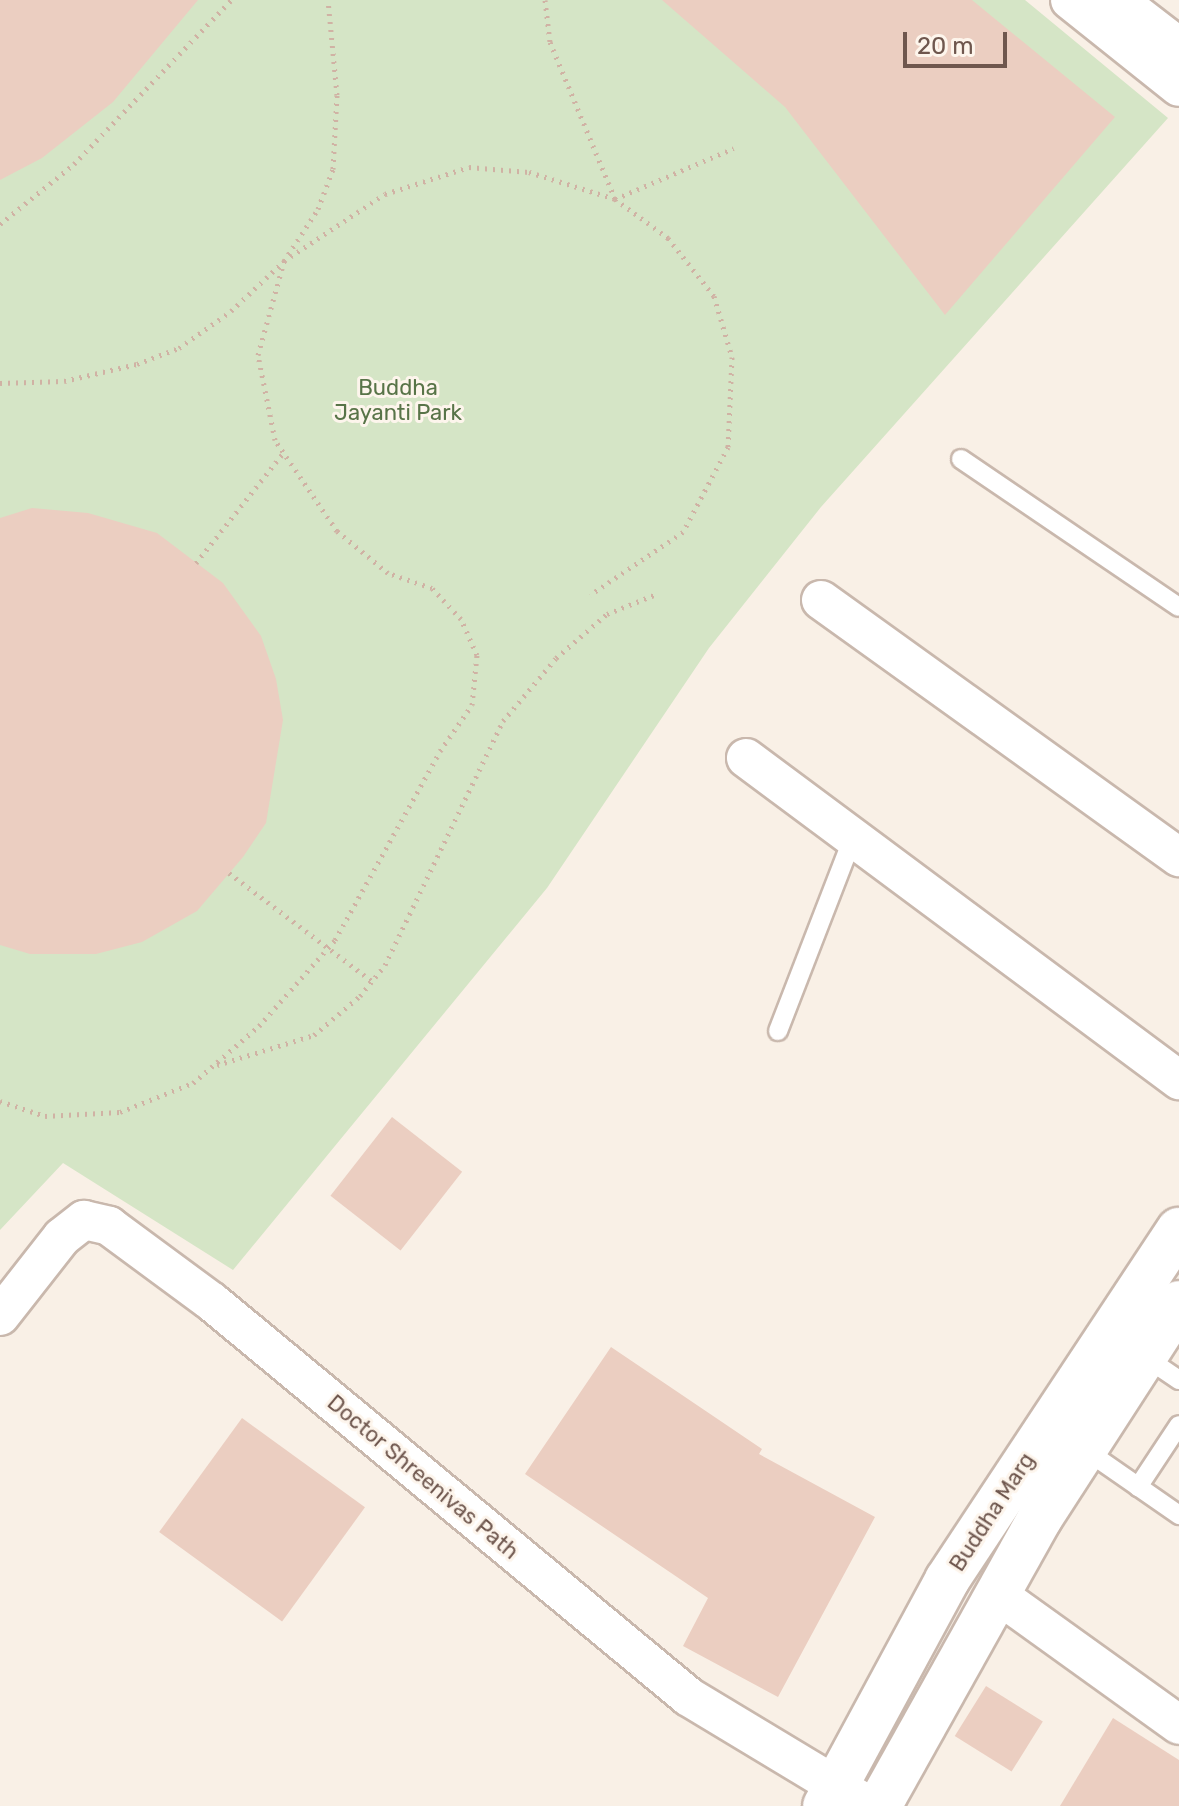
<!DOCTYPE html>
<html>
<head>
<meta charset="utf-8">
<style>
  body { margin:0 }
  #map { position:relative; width:1179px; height:1806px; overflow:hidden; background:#f9f0e6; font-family:Rubik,sans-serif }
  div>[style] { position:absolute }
  .green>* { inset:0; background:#d5e5c6 }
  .building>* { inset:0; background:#ebcec1; transform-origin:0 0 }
  .path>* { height:5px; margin-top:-2.5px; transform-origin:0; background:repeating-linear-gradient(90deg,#d0b2a4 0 2px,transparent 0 8px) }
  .roads { filter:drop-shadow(2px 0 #c9b8ad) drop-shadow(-2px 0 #c9b8ad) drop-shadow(0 2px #c9b8ad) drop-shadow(0 -2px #c9b8ad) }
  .service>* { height:18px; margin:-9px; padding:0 9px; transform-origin:9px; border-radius:9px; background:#fff }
  .minor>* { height:38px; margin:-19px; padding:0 19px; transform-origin:19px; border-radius:19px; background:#fff }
  .secondary>* { height:44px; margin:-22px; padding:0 22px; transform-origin:22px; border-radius:22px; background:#fff }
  span { translate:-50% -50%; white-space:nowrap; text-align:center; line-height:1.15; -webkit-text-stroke:6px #fdf5ec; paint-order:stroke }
  .park-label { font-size:22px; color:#587448 }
  .street-label { font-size:22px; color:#6f574e }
  .scale { position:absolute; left:903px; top:32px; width:104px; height:36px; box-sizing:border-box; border:4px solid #6f574e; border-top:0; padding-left:10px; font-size:24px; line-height:28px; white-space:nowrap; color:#6f574e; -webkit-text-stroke:6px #fdf5ec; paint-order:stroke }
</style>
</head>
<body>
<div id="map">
  <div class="green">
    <div style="clip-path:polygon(0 0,1025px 0,1168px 118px,821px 507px,709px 648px,547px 888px,233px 1270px,63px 1163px,0 1230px)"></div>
  </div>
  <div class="building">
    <div style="clip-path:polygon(0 0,198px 0,113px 102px,42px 158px,0 180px)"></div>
    <div style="clip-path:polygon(662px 0,972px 0,1115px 117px,945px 315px,785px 107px)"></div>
    <div style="clip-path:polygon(32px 508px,88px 513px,157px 533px,223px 583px,261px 636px,276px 679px,283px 720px,266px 823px,243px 857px,197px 911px,142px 942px,96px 954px,30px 954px,0 945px,0 518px)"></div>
    <div style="left:392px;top:1117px;width:89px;height:100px;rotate:38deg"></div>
    <div style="clip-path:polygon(611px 1347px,762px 1449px,759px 1454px,875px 1517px,778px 1697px,683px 1646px,708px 1598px,525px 1474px)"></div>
    <div style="left:242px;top:1418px;width:152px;height:141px;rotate:36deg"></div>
    <div style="left:986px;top:1686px;width:67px;height:59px;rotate:32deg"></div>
    <div style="clip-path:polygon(1113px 1718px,1179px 1760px,1179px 1806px,1060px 1806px)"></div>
  </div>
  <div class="path">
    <div style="left:545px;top:0;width:42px;rotate:83.2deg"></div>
    <div style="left:550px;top:42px;width:170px;rotate:67.5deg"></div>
    <div style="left:615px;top:199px;width:129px;rotate:-23.2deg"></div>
    <div style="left:0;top:224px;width:95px;rotate:-39deg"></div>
    <div style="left:74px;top:164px;width:227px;rotate:-46.2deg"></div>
    <div style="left:0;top:383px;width:64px;rotate:-1.8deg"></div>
    <div style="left:64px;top:381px;width:75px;rotate:-13.1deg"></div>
    <div style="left:137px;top:364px;width:45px;rotate:-20.9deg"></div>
    <div style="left:179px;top:348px;width:64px;rotate:-35.4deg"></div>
    <div style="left:231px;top:311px;width:73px;rotate:-43.3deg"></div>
    <div style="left:284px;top:261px;width:62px;rotate:-56.8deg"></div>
    <div style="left:318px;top:209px;width:43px;rotate:-69.4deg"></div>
    <div style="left:333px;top:169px;width:74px;rotate:-86.9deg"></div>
    <div style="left:337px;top:95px;width:95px;rotate:-95.4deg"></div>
    <div style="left:196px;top:563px;width:142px;rotate:-51.6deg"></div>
    <div style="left:229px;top:873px;width:179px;rotate:37.1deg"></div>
    <div style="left:217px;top:1065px;width:102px;rotate:-17.2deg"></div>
    <div style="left:314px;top:1035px;width:60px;rotate:-40.3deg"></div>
    <div style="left:360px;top:996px;width:40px;rotate:-51deg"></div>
    <div style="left:385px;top:965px;width:271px;rotate:-64.2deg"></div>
    <div style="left:503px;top:721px;width:82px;rotate:-49.9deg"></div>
    <div style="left:556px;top:658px;width:67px;rotate:-40.8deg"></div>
    <div style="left:607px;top:614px;width:51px;rotate:-22deg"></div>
    <div style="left:0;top:1101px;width:47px;rotate:18.4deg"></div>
    <div style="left:45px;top:1116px;width:75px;rotate:-3.1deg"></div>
    <div style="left:120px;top:1112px;width:79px;rotate:-21.7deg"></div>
    <div style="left:193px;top:1083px;width:87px;rotate:-40.8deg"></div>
    <div style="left:259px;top:1026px;width:115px;rotate:-48.5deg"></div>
    <div style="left:335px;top:940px;width:216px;rotate:-60.9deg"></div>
    <div style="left:440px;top:751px;width:56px;rotate:-55.2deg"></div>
    <div style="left:472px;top:705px;width:50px;rotate:-84.3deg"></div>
    <div style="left:477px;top:655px;width:39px;rotate:-114deg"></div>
    <div style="left:461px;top:619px;width:42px;rotate:-133.1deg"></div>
    <div style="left:432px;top:588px;width:46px;rotate:-161.2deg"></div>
    <div style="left:388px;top:573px;width:66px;rotate:-140.5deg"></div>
    <div style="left:337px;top:531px;width:110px;rotate:-124.3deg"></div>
    <div style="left:275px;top:440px;width:87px;rotate:-101.3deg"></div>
    <div style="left:258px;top:355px;width:98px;rotate:-74.5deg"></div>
    <div style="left:284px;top:261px;width:121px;rotate:-33.6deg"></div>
    <div style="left:385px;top:194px;width:88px;rotate:-17.8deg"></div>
    <div style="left:469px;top:167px;width:60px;rotate:4.8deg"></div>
    <div style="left:529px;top:172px;width:90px;rotate:17.4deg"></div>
    <div style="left:615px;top:199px;width:66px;rotate:36.3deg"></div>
    <div style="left:668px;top:238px;width:74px;rotate:51.6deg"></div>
    <div style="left:714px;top:296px;width:64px;rotate:73.6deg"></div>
    <div style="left:732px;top:357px;width:90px;rotate:92.5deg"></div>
    <div style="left:728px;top:447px;width:96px;rotate:117.9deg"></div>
    <div style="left:683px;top:532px;width:112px;rotate:145.9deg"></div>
  </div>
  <div class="roads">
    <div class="service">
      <div style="left:961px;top:459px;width:263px;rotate:34.2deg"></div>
      <div style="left:778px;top:1031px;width:210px;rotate:-68.8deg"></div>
      <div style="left:1145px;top:1357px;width:41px;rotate:34.1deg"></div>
      <div style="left:1084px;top:1449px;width:116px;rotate:34.8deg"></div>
      <div style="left:1138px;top:1487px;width:74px;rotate:-56.5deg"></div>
    </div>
    <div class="minor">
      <div style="left:1070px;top:0;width:139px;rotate:38.6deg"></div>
      <div style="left:1118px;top:0;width:77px;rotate:37.6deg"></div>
      <div style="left:821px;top:600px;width:441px;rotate:35.7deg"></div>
      <div style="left:746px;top:758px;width:540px;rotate:36.64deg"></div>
      <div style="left:0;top:1316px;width:100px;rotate:-51.9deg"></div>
      <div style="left:62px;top:1237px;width:28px;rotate:-38deg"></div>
      <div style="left:84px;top:1220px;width:26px;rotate:13deg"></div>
      <div style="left:109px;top:1226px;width:128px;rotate:36.4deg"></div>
      <div style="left:212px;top:1302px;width:619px;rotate:39.63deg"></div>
      <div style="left:689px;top:1697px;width:211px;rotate:31.1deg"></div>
      <div style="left:997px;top:1594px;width:224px;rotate:35.7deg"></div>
    </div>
    <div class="secondary">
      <div style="left:825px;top:1806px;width:257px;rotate:-61.6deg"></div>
      <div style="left:947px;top:1580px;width:420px;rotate:-56.5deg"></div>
      <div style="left:879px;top:1806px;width:330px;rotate:-60.8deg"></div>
      <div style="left:1040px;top:1518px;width:256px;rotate:-57.1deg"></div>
    </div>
  </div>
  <div class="park-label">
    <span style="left:398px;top:400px">Buddha<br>Jayanti Park</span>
  </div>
  <div class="street-label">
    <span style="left:423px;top:1477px;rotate:40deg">Doctor Shreenivas Path</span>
    <span style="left:992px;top:1512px;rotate:-57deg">Buddha Marg</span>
  </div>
  <div class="scale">20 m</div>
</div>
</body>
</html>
